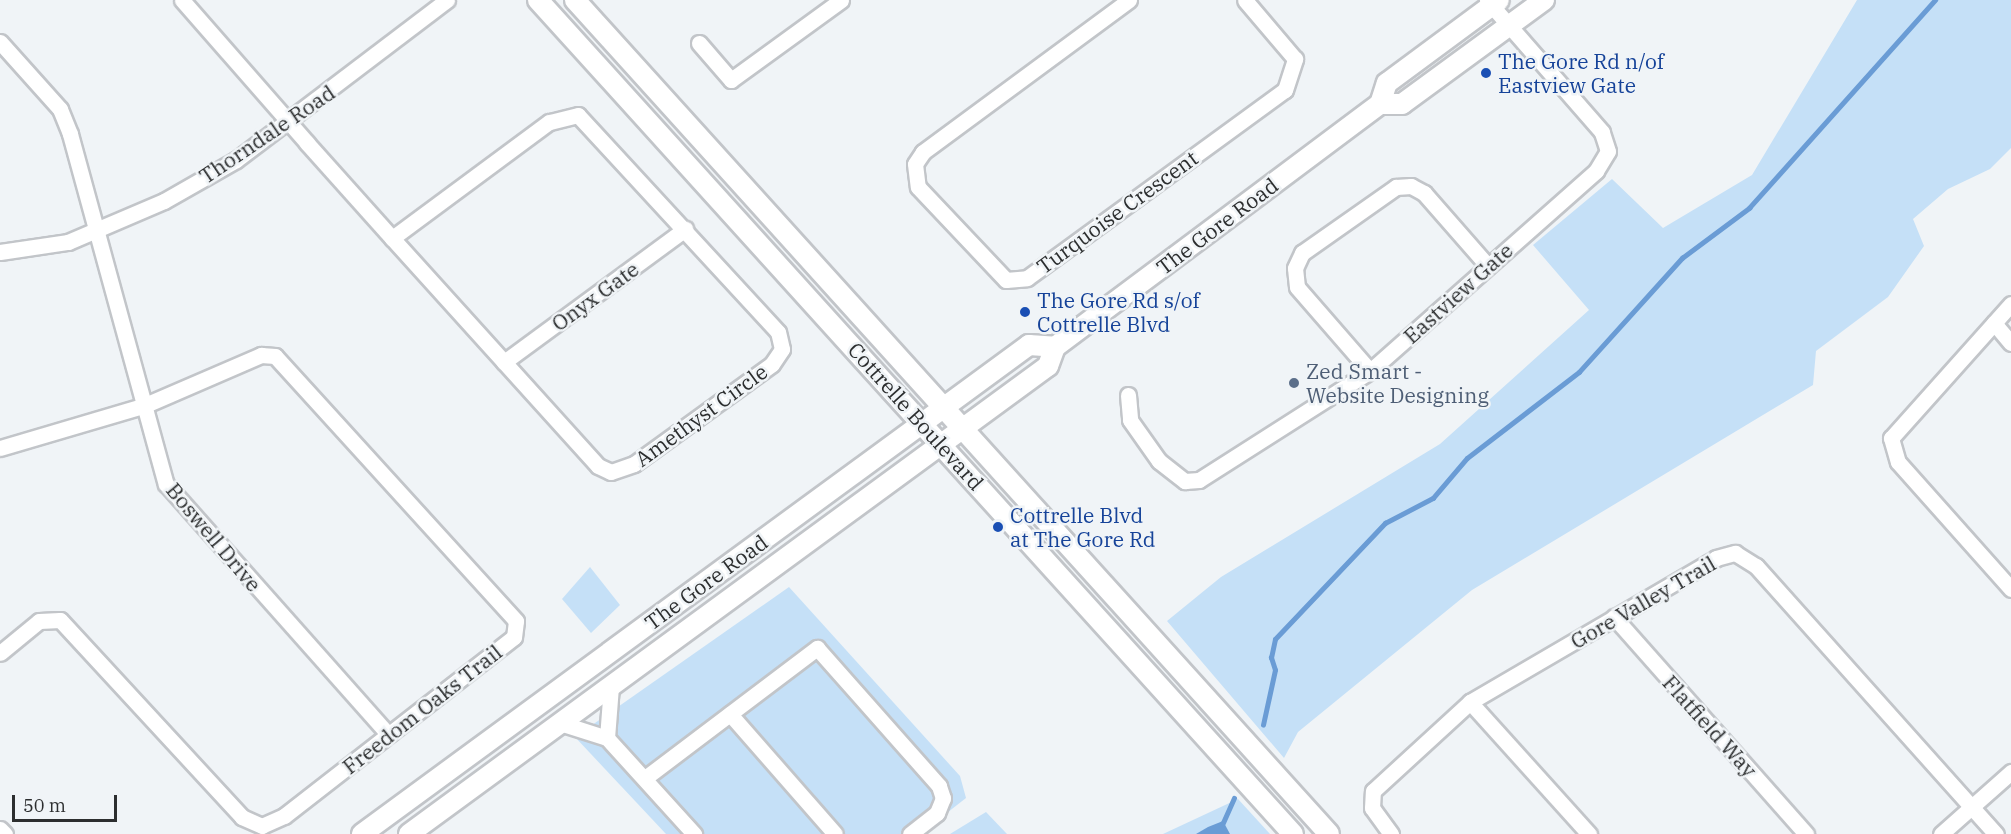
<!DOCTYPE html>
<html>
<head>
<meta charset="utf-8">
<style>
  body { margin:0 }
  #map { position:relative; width:2011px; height:834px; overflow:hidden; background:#f0f4f7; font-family:"IBM Plex Serif",serif }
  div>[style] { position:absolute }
  .green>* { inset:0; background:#c5e0f7 }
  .water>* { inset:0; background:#6a9cd5 }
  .stream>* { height:4.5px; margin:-2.25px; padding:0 2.25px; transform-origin:2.25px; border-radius:2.25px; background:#6a9cd5 }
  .roads { filter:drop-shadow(2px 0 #c2c5c9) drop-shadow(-2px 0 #c2c5c9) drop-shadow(0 2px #c2c5c9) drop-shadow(0 -2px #c2c5c9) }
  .minor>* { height:15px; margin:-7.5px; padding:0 7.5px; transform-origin:7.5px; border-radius:7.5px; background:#fff }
  .major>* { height:20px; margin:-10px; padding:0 10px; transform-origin:10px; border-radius:10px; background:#fff }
  .dots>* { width:16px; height:16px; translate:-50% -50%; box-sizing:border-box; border:3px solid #f0f4f7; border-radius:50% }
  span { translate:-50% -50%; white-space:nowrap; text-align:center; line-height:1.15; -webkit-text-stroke:5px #f0f4f7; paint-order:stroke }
  .transit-label { font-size:21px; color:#164399 }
  .left { translate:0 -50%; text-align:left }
  .street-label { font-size:21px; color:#2c2e2f }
  .service-label { font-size:21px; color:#4e5e75 }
  .scale { position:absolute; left:12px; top:795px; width:105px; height:27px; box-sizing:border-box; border:3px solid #2c2e2f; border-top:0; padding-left:8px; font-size:18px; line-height:21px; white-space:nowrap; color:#2c2e2f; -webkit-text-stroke:4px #f0f4f7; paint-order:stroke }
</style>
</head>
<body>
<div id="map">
  <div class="green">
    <div style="clip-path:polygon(1857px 0,2011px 0,2011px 148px,1990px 169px,1948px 189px,1913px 219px,1924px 246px,1888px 297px,1816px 351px,1813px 385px,1472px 590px,1298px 732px,1284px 758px,1167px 621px,1221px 577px,1440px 444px,1589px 310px,1533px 245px,1612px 179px,1663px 228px,1752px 175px)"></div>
    <div style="clip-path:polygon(590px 567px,620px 605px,591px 633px,562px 599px)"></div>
    <div style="clip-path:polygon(789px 587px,960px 776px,966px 798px,920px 834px,666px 834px,575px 737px)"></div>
    <div style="clip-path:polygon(1238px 799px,1270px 834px,1163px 834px)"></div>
    <div style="clip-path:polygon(986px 812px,1007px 834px,950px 834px)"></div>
  </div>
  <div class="water">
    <div style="clip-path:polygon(1223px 821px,1230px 834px,1196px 834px,1208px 827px)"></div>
  </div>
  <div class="stream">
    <div style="left:1263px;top:725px;width:56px;rotate:-77.7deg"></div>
    <div style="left:1275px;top:670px;width:13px;rotate:-108deg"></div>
    <div style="left:1271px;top:658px;width:19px;rotate:-78deg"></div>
    <div style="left:1275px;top:639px;width:160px;rotate:-46.5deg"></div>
    <div style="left:1385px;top:523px;width:54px;rotate:-27.5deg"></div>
    <div style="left:1433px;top:498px;width:52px;rotate:-49.6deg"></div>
    <div style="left:1467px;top:458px;width:141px;rotate:-37.5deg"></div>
    <div style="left:1579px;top:372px;width:154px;rotate:-47.9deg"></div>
    <div style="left:1682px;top:258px;width:84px;rotate:-36.7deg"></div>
    <div style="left:1749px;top:208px;width:279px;rotate:-48.2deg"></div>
    <div style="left:1218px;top:834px;width:39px;rotate:-66deg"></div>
  </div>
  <div class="roads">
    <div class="minor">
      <div style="left:182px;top:0;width:190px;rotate:48.8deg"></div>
      <div style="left:307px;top:143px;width:127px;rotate:48.2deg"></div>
      <div style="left:392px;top:238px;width:307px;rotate:47.9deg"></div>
      <div style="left:598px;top:466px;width:14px;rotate:25deg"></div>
      <div style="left:611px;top:472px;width:24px;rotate:-19deg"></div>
      <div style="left:634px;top:464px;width:170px;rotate:-35.9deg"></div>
      <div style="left:772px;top:364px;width:18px;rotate:-56deg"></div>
      <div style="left:782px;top:349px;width:17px;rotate:-103deg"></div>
      <div style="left:778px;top:332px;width:295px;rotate:-132.7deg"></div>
      <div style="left:578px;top:115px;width:30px;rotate:166deg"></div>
      <div style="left:549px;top:122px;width:195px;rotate:143.5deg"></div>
      <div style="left:1129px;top:0;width:256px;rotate:143.6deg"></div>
      <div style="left:923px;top:152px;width:14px;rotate:124deg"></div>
      <div style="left:915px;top:164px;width:23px;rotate:83deg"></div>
      <div style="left:918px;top:187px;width:128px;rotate:46.6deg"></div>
      <div style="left:1006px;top:280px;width:21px;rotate:-5deg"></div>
      <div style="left:1027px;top:278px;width:319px;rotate:-36.1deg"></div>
      <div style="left:1285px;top:90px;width:33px;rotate:-72deg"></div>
      <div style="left:1295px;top:59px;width:77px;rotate:-130.3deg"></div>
      <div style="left:0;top:42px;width:90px;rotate:48.2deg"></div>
      <div style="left:60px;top:109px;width:27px;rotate:68deg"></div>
      <div style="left:70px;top:134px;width:363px;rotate:74.7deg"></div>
      <div style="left:166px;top:484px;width:333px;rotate:48.4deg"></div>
      <div style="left:699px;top:43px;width:49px;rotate:49.1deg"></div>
      <div style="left:731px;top:80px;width:136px;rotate:-36deg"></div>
      <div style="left:0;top:252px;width:69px;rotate:-8.4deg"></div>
      <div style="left:68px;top:242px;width:104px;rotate:-23.1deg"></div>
      <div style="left:164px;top:201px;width:83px;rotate:-29.7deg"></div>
      <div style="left:236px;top:160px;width:265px;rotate:-37.2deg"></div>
      <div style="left:2011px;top:304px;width:180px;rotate:131.8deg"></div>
      <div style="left:1891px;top:438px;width:25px;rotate:74deg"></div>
      <div style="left:1898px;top:462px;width:170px;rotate:48.3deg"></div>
      <div style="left:1994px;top:323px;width:26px;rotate:50deg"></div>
      <div style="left:504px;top:362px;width:225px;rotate:-36.3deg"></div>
      <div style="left:1370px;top:371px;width:111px;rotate:-131deg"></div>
      <div style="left:1297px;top:287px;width:19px;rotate:-96deg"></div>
      <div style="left:1295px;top:268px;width:17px;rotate:-65deg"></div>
      <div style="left:1302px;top:253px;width:115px;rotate:-35.1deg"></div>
      <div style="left:1396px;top:187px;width:15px;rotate:-4deg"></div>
      <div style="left:1411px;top:186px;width:15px;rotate:28deg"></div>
      <div style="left:1424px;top:193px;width:97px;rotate:48.8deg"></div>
      <div style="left:1128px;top:395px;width:25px;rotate:85deg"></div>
      <div style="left:1130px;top:420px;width:50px;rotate:54.7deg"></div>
      <div style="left:1159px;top:461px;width:33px;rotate:38deg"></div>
      <div style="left:1185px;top:481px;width:14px;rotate:-4deg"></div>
      <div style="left:1199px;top:480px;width:203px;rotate:-32.5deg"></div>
      <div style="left:1370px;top:371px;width:302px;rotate:-41.5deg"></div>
      <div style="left:1596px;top:171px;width:23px;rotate:-59deg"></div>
      <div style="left:1608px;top:151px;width:20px;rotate:-108deg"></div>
      <div style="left:1602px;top:132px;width:175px;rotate:-131.1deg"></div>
      <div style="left:0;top:448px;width:149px;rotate:-16.4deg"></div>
      <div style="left:143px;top:406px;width:129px;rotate:-23.4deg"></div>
      <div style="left:261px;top:355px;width:14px;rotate:4deg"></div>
      <div style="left:275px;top:356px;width:358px;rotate:47.7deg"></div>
      <div style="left:516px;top:621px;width:16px;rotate:97deg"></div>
      <div style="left:514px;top:637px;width:291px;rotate:142.1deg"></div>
      <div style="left:284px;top:816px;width:24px;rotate:156deg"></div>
      <div style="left:262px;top:826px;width:22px;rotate:-156deg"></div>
      <div style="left:242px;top:817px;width:268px;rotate:-132.7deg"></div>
      <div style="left:60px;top:620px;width:21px;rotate:177deg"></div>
      <div style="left:39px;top:621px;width:50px;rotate:140.6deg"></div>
      <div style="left:1614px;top:617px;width:290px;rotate:48.5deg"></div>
      <div style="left:1470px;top:702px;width:178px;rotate:48deg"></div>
      <div style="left:730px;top:714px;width:159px;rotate:48.8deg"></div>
      <div style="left:560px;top:723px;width:49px;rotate:17.7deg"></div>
      <div style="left:607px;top:738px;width:130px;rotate:47.8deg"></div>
      <div style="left:607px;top:738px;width:52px;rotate:-85.6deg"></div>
      <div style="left:645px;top:778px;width:216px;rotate:-37.1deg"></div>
      <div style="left:817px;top:648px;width:184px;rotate:48.5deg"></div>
      <div style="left:939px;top:786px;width:13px;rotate:72deg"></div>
      <div style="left:943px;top:798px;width:16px;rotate:112deg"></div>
      <div style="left:937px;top:813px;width:34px;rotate:142deg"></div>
      <div style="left:0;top:829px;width:7px;rotate:45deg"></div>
      <div style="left:1391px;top:834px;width:32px;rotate:-126deg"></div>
      <div style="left:1372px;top:808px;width:17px;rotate:-87deg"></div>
      <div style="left:1373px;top:791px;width:132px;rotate:-42.5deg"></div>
      <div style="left:1470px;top:702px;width:285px;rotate:-30.3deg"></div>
      <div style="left:1716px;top:558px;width:20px;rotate:-15deg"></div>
      <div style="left:1735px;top:553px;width:25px;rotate:32deg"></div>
      <div style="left:1756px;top:566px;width:360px;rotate:48.2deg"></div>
      <div style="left:1941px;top:834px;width:94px;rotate:-41.5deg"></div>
    </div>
    <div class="major">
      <div style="left:538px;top:0;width:1125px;rotate:47.85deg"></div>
      <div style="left:575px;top:0;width:1124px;rotate:47.88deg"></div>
      <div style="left:1380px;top:104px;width:22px"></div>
      <div style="left:1402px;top:104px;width:176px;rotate:-36.2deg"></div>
      <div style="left:362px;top:834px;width:827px;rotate:-36.25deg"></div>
      <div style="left:1029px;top:345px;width:26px;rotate:4deg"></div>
      <div style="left:409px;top:834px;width:792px;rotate:-36.22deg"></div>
      <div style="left:1048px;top:366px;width:20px;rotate:-70deg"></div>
      <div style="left:1055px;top:347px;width:406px;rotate:-36.8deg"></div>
      <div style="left:1380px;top:104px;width:22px;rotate:-72deg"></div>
      <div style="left:1387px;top:83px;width:139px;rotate:-36.5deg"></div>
    </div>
  </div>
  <div class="dots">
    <div style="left:1486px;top:73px;background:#1a4fb4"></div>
    <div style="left:1025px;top:312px;background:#1a4fb4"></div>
    <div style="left:1294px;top:383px;background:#5c6f8a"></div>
    <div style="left:998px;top:527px;background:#1a4fb4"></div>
  </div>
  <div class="transit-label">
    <span class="left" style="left:1498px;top:73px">The Gore Rd n/of<br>Eastview Gate</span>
    <span class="left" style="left:1037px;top:312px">The Gore Rd s/of<br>Cottrelle Blvd</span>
    <span class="left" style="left:1010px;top:527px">Cottrelle Blvd<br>at The Gore Rd</span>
  </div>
  <div class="street-label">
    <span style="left:267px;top:134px;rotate:-34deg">Thorndale Road</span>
    <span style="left:1117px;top:212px;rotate:-36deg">Turquoise Crescent</span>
    <span style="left:1217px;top:226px;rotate:-37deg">The Gore Road</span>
    <span style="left:1458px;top:293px;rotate:-42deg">Eastview Gate</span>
    <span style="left:595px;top:296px;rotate:-36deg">Onyx Gate</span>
    <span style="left:701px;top:415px;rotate:-36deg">Amethyst Circle</span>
    <span style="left:916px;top:416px;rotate:48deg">Cottrelle Boulevard</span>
    <span style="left:214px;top:537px;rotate:50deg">Boswell Drive</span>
    <span style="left:706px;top:582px;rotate:-36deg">The Gore Road</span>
    <span style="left:1643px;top:602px;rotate:-30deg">Gore Valley Trail</span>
    <span style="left:422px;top:709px;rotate:-38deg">Freedom Oaks Trail</span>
    <span style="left:1710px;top:726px;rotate:48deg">Flatfield Way</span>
  </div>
  <div class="service-label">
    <span class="left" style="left:1306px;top:383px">Zed Smart -<br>Website Designing</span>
  </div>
  <div class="scale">50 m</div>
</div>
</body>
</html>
